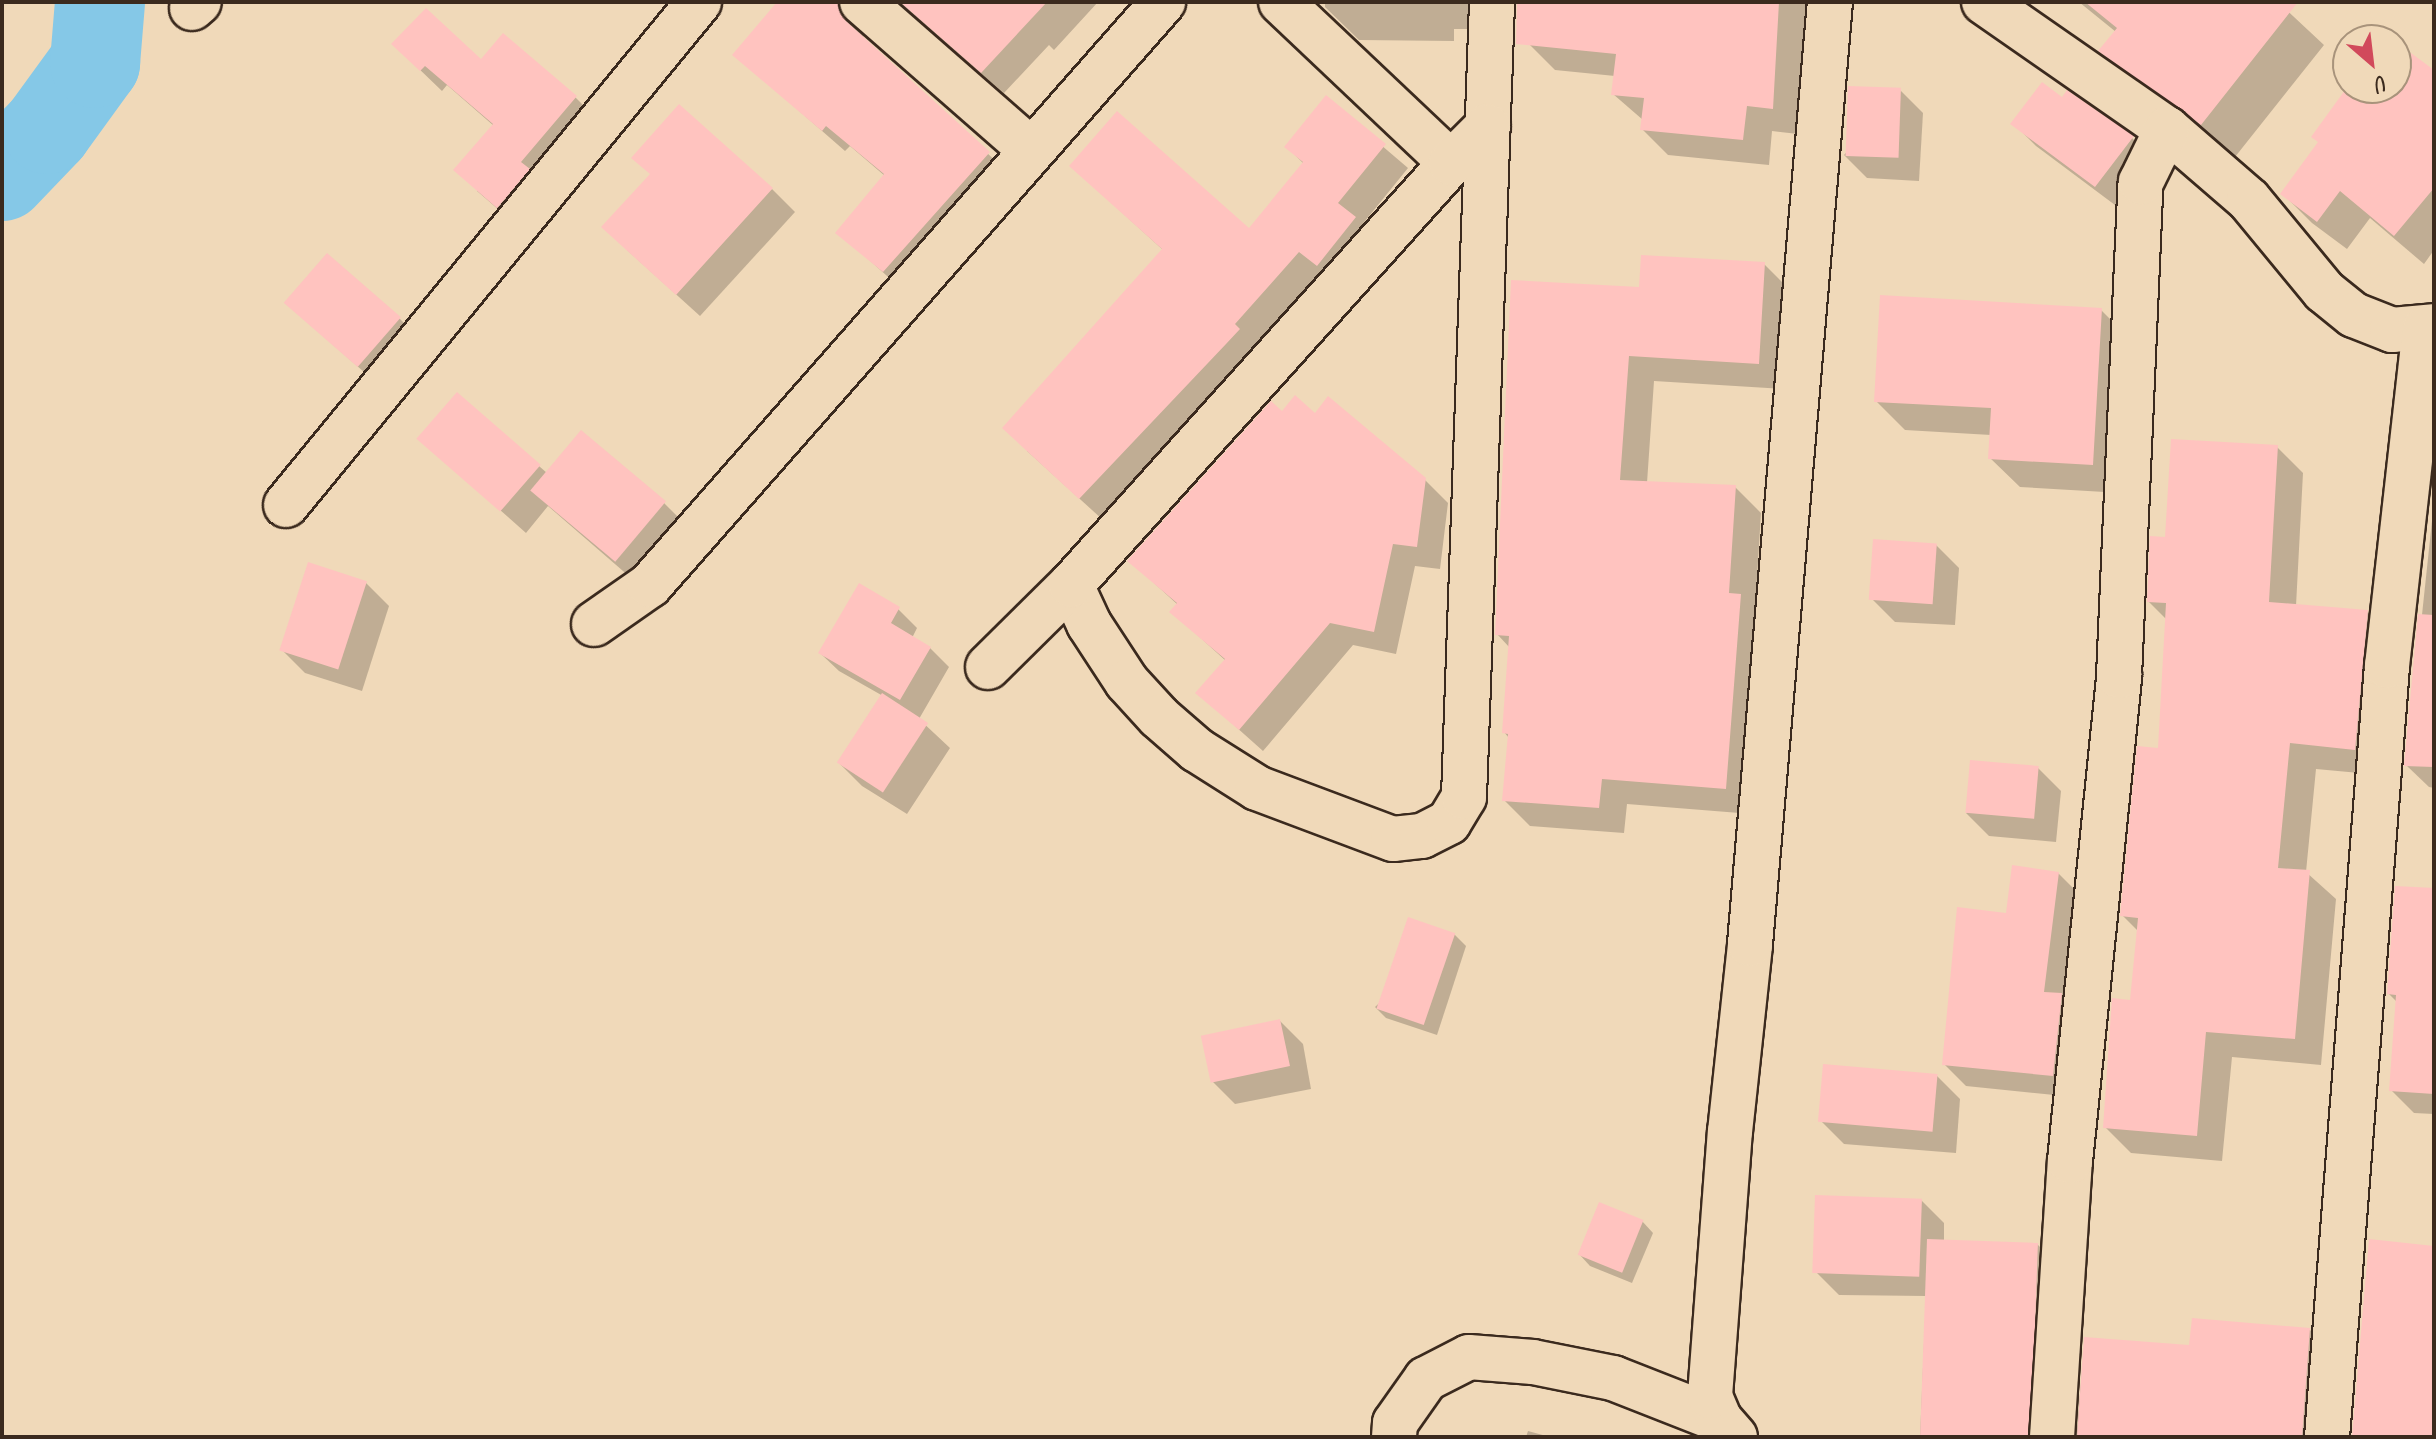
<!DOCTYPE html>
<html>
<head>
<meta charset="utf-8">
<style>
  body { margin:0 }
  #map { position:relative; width:2436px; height:1439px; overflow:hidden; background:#f0d9b9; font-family:Caveat,sans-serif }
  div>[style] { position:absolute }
  .shadow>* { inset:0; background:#0003 }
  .river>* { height:90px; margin:-45px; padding:0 45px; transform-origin:45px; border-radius:45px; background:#85c8e7 }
  .building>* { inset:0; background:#ffc3bf; transform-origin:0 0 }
  .roads { filter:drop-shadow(2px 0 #3b2a1e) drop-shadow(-2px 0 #3b2a1e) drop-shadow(0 2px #3b2a1e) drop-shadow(0 -2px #3b2a1e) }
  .minor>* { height:44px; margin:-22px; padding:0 22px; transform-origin:22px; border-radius:22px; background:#f0d9b9 }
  span { translate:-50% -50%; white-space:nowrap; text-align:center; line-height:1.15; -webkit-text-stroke:8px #f0d9b9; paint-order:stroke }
  .frame { position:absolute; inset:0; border:4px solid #3b2a1e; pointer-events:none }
  .north { position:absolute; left:2332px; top:24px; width:80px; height:80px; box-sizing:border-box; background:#f0d9b9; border:2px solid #a8937b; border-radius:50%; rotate:152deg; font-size:22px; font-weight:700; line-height:32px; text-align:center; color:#3b2a1e }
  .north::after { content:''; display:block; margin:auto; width:28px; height:36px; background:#d1495b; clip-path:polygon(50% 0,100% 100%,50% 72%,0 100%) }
</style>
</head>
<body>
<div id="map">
  <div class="shadow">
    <div style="clip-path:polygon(782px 2px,874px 2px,859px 19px,864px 40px,1011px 175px,906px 293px,838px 232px,885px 176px,850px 146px,845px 151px,735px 55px)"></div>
    <div style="clip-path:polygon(897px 2px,1098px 2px,1054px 50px,1049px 45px,1004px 93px)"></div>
    <div style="clip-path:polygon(1325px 2px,1497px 2px,1497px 29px,1454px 29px,1454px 41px,1359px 40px,1325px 7px)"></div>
    <div style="clip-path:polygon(1533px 2px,1806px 2px,1798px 134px,1772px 131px,1769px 165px,1668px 155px,1642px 129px,1643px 120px,1613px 94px,1615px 76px,1555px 70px,1529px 44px)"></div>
    <div style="clip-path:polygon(2079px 2px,2278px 2px,2324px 45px,2235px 157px,2134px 84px,2101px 51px,2116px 32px)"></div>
    <div style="clip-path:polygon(2396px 44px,2434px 72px,2434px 250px,2424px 264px,2370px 218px,2347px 249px,2312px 223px,2283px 194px,2396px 88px)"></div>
    <div style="clip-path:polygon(481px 62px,575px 97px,596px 118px,520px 228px,477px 191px,494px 126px,447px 85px,442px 91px,415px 65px)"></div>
    <div style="clip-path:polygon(1900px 90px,1923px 113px,1919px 181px,1867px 178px,1844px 155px)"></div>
    <div style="clip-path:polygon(1326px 98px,1408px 168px,1361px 226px,1377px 242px,1103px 520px,1027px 451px,1163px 250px,1071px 166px,1249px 231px,1304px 164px,1287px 147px)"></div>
    <div style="clip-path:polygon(2062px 99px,2132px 138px,2155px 161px,2119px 208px,2036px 146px,2013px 123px)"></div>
    <div style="clip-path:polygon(772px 189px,795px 212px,700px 316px,627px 250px)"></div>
    <div style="clip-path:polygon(1764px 264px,1790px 290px,1784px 389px,1654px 381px,1647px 483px,1735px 487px,1761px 513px,1755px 610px,1766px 622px,1752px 814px,1627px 804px,1624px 833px,1530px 826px,1504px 800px,1509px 738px,1504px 732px,1510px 648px,1497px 634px,1641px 290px)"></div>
    <div style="clip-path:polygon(286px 303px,399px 318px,422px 341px,382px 388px)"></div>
    <div style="clip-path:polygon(2101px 310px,2130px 339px,2122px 493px,2020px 487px,1990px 458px,1991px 435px,1905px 430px,1876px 401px)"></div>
    <div style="clip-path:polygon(457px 395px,547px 473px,664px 503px,687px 526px,638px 584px,548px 506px,526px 533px,420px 439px)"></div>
    <div style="clip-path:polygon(1283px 413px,1316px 415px,1425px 480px,1448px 503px,1440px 569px,1415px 566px,1396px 654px,1353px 645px,1263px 751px,1198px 693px,1226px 661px,1172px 612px,1178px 605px,1130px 561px)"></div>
    <div style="clip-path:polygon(2277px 447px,2303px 473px,2296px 606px,2367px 612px,2394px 638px,2381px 775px,2316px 769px,2306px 872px,2336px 899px,2321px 1065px,2232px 1057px,2222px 1161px,2131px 1153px,2105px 1127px,2132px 1002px,2138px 931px,2122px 915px,2160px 750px,2167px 620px,2149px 602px,2167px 539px)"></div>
    <div style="clip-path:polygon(2434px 502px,2434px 788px,2429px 787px,2406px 765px)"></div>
    <div style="clip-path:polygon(1936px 545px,1959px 568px,1955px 625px,1895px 622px,1872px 599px)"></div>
    <div style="clip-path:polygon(366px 583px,389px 606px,362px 691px,305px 673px,282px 650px)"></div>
    <div style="clip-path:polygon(898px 609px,917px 628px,912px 638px,930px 648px,949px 667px,919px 719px,950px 748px,907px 814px,862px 786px,839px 763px,883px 696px,839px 671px,820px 653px)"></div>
    <div style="clip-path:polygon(2038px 768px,2061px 791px,2056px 842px,1989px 836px,1966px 813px)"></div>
    <div style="clip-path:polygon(2058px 873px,2080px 895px,2074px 1097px,1966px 1086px,1944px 1064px,2007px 916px)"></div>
    <div style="clip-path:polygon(2434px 890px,2434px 1114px,2414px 1113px,2391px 1090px,2398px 1003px,2389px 994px)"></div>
    <div style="clip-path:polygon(1454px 934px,1466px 946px,1437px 1035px,1386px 1018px,1375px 1007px)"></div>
    <div style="clip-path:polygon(1280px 1021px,1303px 1044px,1311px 1089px,1235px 1104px,1212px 1081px)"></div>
    <div style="clip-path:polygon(1937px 1076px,1960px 1099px,1956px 1153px,1844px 1144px,1821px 1121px)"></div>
    <div style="clip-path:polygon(1921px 1200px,1944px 1223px,1944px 1242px,2037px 1244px,2061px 1268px,2052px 1437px,1920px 1437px,1926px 1296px,1839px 1295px,1816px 1272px)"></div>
    <div style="clip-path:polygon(1642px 1221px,1653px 1233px,1632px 1283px,1590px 1266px,1579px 1254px)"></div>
    <div style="clip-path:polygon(2310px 1330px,2334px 1355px,2328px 1437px,2076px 1437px,2085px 1339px,2191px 1348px)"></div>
    <div style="clip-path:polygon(1528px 1431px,1550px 1437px,1526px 1437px)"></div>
  </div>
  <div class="river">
    <div style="left:2px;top:176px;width:65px;rotate:-46.2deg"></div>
    <div style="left:47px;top:129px;width:82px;rotate:-54deg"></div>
    <div style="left:95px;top:63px;width:61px;rotate:-85.3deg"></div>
  </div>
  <div class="building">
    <div style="clip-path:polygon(777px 2px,838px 2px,846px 21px,990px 152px,883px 272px,835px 233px,884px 174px,826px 126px,822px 131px,732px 55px)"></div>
    <div style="clip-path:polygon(900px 2px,1047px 2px,981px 73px)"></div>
    <div style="clip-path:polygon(1517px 2px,1779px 2px,1773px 109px,1747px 106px,1743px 140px,1640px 130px,1644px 98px,1611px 95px,1616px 54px,1516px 44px)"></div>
    <div style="clip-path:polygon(2085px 2px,2298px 2px,2201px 125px,2098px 51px,2117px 28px)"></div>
    <div style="clip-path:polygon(426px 8px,481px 59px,503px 33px,577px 96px,521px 162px,530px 169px,497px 208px,453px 170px,493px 124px,425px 66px,420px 71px,391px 44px)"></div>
    <div style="clip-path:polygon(2396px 42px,2434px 70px,2434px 188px,2394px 236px,2340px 191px,2317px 222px,2280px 194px,2318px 142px,2311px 137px,2348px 86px,2396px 88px)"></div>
    <div style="clip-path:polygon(2042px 82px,2062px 97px,2067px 90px,2134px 136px,2095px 187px,2010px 124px)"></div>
    <div style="left:1848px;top:86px;width:53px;height:70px;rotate:2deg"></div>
    <div style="clip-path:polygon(1326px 95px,1386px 144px,1338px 203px,1356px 217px,1317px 266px,1299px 252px,1235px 324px,1240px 329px,1226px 344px,1079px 499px,1002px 428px,1162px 249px,1069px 166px,1117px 111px,1249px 228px,1303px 162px,1284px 147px)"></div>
    <div style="clip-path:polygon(679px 104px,773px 188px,676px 295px,601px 227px,650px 174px,631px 158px)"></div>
    <div style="left:327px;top:253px;width:98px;height:66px;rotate:41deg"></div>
    <div style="clip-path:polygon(1641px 255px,1765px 262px,1759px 364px,1629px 356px,1620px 480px,1736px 485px,1729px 593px,1741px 594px,1726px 789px,1602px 779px,1599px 808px,1502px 801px,1508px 734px,1502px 733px,1509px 636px,1495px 635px,1511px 280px,1639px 287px)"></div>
    <div style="clip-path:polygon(1880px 295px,2102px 308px,2093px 465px,1988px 459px,1991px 408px,1874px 402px)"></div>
    <div style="left:457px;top:392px;width:111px;height:62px;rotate:41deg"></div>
    <div style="clip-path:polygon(1295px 395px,1315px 413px,1328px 396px,1426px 478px,1417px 547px,1393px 544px,1374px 632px,1330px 623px,1239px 730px,1195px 693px,1225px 659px,1169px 612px,1177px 603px,1127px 561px,1271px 401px,1282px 411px)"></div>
    <div style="left:581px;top:430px;width:111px;height:79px;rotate:40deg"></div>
    <div style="clip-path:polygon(2171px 439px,2278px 445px,2269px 602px,2368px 610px,2355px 750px,2290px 743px,2278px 868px,2310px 870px,2295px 1039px,2206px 1032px,2197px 1136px,2103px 1128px,2112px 998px,2130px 1000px,2138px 918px,2120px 916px,2137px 746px,2158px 748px,2166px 603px,2147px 602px,2150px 536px,2165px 537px)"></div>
    <div style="left:1873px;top:539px;width:64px;height:61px;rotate:4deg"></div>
    <div style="left:308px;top:562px;width:62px;height:93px;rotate:18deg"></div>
    <div style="clip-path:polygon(859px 583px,900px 607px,891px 623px,931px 647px,900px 700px,818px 653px)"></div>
    <div style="clip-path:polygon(2418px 614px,2434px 615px,2434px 767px,2404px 766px)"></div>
    <div style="left:882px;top:693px;width:55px;height:83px;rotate:33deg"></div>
    <div style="left:1970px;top:760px;width:69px;height:53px;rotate:5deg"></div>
    <div style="clip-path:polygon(2012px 865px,2059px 872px,2044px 992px,2062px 993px,2053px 1076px,1942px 1065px,1957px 907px,2006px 913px)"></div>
    <div style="clip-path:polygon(2395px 886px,2434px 888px,2434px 1094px,2389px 1091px,2396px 995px,2387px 994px)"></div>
    <div style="left:1408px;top:917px;width:50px;height:97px;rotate:19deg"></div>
    <div style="left:1280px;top:1019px;width:48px;height:81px;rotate:78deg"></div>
    <div style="left:1823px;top:1064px;width:115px;height:58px;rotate:5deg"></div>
    <div style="left:1815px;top:1195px;width:107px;height:78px;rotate:2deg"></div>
    <div style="left:1599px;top:1202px;width:48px;height:57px;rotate:22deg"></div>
    <div style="left:1927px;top:1239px;width:111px;height:198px;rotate:2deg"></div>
    <div style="clip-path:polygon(2369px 1239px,2434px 1246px,2434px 1437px,2352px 1437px)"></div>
    <div style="clip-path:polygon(2192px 1318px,2310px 1328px,2302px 1437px,2077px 1437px,2084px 1337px,2189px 1345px)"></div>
  </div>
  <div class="roads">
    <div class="minor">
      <div style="left:862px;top:2px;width:225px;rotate:41.2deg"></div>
      <div style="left:1281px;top:2px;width:234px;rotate:43.4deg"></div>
      <div style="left:1984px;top:2px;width:223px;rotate:34.8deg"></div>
      <div style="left:2167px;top:129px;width:108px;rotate:40.9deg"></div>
      <div style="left:2249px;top:200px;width:118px;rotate:50.5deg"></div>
      <div style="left:2324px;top:291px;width:38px;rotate:39deg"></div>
      <div style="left:2354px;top:315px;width:41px;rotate:21.5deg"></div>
      <div style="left:2392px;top:330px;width:42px;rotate:-5.4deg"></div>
      <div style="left:192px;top:8px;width:9px;rotate:-41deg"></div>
      <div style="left:286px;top:505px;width:651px;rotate:-50.61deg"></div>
      <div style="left:1071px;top:585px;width:43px;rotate:65.2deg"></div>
      <div style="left:1089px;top:624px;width:69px;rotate:56.8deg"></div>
      <div style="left:1127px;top:682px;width:47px;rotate:47.6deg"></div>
      <div style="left:1159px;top:717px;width:50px;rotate:41deg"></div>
      <div style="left:1197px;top:750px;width:71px;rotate:32.3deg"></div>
      <div style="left:1257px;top:788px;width:145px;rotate:20.6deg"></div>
      <div style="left:1393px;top:839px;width:29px;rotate:-6deg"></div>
      <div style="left:1422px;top:836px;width:30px;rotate:-27deg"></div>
      <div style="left:1449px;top:822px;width:29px;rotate:-59deg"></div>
      <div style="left:1464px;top:797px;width:795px;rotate:-87.98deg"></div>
      <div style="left:594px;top:624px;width:68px;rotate:-34.9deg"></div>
      <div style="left:650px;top:585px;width:777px;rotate:-48.65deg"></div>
      <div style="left:988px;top:667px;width:117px;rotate:-44.7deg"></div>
      <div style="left:1071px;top:585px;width:568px;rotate:-48deg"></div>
      <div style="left:1451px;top:163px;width:52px;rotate:-45deg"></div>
      <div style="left:1394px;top:1437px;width:14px;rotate:-86deg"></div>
      <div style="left:1395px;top:1423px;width:54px;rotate:-54.8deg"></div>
      <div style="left:1426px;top:1379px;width:48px;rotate:-27.1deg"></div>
      <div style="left:1469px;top:1357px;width:64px;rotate:4.5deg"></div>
      <div style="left:1533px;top:1362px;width:82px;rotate:11.3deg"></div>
      <div style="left:1613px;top:1378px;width:115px;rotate:21.4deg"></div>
      <div style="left:1735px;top:1437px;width:23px;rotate:-131deg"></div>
      <div style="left:1720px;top:1420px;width:26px;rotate:-113deg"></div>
      <div style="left:1710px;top:1396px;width:265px;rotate:-85.7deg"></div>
      <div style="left:1730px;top:1132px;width:189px;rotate:-83.9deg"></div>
      <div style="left:1750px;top:944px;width:945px;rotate:-85.15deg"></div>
      <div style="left:2052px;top:1437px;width:277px;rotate:-86.3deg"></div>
      <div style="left:2070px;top:1161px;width:487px;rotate:-84.2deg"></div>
      <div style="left:2119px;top:676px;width:494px;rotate:-87.5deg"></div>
      <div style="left:2141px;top:182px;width:59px;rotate:-63.9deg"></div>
      <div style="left:2327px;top:1437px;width:773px;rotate:-85.55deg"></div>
      <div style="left:2387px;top:666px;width:339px;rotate:-83.6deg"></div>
    </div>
  </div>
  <div class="frame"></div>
  <div class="north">U</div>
</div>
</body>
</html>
